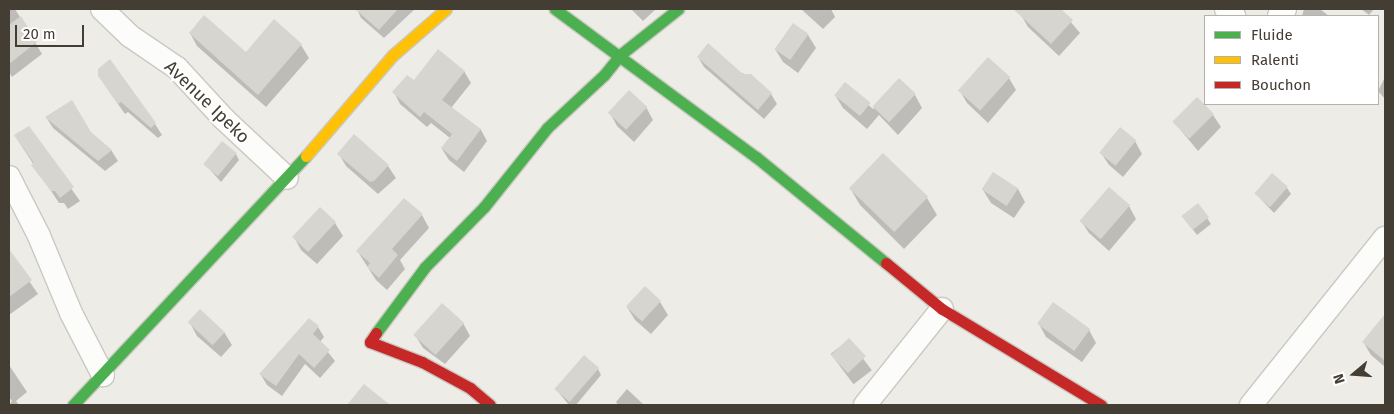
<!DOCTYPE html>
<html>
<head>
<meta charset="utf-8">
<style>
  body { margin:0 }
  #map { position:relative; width:1394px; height:414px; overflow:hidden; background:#eeece6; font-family:"Fira Sans",sans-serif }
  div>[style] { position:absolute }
  .shadow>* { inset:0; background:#0003; transform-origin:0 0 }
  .building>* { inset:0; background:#d7d5cf; transform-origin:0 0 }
  .roads { filter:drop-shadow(1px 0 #cac8c2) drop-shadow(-1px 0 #cac8c2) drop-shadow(0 1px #cac8c2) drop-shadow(0 -1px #cac8c2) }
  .street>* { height:22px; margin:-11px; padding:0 11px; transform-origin:11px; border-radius:11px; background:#fcfcfb }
  .fast>* { height:11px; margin:-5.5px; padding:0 5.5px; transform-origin:5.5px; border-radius:5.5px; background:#4caf50 }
  .slow>* { height:11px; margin:-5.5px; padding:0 5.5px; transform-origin:5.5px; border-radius:5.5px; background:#ffc107 }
  .jam>* { height:11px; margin:-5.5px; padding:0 5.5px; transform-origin:5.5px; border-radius:5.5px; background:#c62828 }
  span { translate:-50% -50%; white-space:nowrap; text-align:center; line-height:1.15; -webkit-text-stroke:4.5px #fff; paint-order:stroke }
  .street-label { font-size:18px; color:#433d33 }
  .frame { position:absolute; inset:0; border:10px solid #433d33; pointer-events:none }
  .legend { position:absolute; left:1204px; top:15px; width:175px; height:90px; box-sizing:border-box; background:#fff; border:1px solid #b4b1ad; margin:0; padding:6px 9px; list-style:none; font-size:15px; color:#433d33 }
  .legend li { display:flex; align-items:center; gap:10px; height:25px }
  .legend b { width:25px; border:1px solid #b4b1ad }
  .north { position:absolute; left:1329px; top:349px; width:50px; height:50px; -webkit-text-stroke:4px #fff; paint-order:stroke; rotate:252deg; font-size:14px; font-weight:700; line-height:20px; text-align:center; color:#433d33 }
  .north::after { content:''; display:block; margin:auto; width:18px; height:22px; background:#433d33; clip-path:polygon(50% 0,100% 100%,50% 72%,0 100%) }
  .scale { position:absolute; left:15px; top:25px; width:69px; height:22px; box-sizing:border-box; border:2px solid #433d33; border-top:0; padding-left:6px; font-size:15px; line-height:18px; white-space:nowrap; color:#433d33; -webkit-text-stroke:4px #fff; paint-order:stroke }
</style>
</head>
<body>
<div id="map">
  <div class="shadow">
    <div style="clip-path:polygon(9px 9px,15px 9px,42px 54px,12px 77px,9px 72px)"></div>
    <div style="clip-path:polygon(357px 9px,415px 9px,384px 38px,361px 18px)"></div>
    <div style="clip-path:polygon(631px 9px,656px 9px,643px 21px)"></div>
    <div style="clip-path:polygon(801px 9px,831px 9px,835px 17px,823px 29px)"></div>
    <div style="clip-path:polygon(1026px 9px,1044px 9px,1048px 12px,1060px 9px,1080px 33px,1059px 56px,1028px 27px,1021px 15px)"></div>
    <div style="clip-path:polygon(1304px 9px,1320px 9px,1329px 16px,1302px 16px)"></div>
    <div style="clip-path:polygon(1361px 9px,1374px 9px,1369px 15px)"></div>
    <div style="clip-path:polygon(274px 21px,301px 45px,309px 58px,266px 107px,197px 46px,190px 33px,246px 53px)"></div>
    <div style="clip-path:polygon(793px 25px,808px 35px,816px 48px,798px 73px,783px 62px,775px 49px)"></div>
    <div style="clip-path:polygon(698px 57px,750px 76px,771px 94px,777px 104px,764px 119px,704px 67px)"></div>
    <div style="clip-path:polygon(110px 61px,155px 124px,162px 135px,158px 138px,128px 112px,125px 114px,106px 87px,99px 75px)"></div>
    <div style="clip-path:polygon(464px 71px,471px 83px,451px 108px,481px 130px,487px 141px,464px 172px,449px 160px,442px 149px,450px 138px,431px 123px,427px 127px,400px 104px,394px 92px,414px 82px)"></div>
    <div style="clip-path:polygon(1385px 77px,1385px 99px,1378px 91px)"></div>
    <div style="clip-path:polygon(1009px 78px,1016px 90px,988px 123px,967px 103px,960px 91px)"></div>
    <div style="clip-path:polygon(899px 80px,915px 95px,922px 108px,898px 135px,879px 115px,867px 129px,843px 108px,835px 95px,845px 83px,873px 109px)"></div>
    <div style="clip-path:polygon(646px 107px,653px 120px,634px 142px,617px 126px,610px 113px)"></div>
    <div style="clip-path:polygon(1213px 115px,1221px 127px,1198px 151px,1174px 122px)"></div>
    <div style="clip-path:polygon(46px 117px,90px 133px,111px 150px,118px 161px,105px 171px,53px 128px)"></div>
    <div style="clip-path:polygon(28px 128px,80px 201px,68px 209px,64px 203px,59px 203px,15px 136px)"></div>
    <div style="clip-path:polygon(1135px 141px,1142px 154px,1123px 177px,1109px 165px,1101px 153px)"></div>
    <div style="clip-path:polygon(236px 154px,239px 160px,221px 182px,205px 164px)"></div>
    <div style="clip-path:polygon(339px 154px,388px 166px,396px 178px,378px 194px,346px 166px)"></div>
    <div style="clip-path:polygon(994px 174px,1018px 189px,1025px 202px,1014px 218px,991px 203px,983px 190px)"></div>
    <div style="clip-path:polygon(850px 188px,927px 198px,937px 215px,904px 249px,860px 205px)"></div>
    <div style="clip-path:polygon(1287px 188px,1291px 194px,1274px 213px,1256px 194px)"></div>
    <div style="clip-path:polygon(1109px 189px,1129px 206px,1136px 219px,1109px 251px,1089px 233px,1081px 221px)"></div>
    <div style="clip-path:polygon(320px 209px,335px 223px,343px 236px,317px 264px,301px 250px,294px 237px)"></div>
    <div style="clip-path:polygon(422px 215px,429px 228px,400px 260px,405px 269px,387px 290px,376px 280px,358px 252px)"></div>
    <div style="clip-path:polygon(1207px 218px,1211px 224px,1197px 235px,1187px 222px)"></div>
    <div style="clip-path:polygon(10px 253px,38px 294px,9px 315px,9px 254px)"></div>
    <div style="clip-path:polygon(645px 288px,660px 302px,668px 315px,651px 334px,635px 320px,627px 307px)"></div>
    <div style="clip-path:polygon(1383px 319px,1385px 320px,1385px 367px,1371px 355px,1364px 343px)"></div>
    <div style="clip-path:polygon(190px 323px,224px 332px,232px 345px,221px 357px,197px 336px)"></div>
    <div style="clip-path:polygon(463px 323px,470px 336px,445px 364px,423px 348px,415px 335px)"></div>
    <div style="clip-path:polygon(1039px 324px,1089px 330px,1096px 343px,1082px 362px,1046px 337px)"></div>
    <div style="clip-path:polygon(318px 327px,324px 337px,320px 342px,335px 361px,320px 378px,305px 364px,282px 396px,267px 385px,261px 375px)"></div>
    <div style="left:849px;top:340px;width:38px;height:23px;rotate:53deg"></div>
    <div style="clip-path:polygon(9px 365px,27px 392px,16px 401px,19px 405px,9px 405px,12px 401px,9px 397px)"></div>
    <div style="clip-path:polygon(598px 369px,601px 375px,576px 405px,569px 405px,555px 388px)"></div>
    <div style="clip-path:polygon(627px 389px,644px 405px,618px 405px,616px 402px)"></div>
  </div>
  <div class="building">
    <div style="clip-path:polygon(355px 9px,398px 9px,379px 30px)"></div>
    <div style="clip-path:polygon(1013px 9px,1061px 9px,1073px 20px,1051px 44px)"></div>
    <div style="clip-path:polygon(204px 15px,246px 52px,274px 19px,302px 44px,258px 95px,189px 33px)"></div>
    <div style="clip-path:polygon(21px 16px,37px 42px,9px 64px,9px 25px)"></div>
    <div style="left:793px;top:23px;width:19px;height:32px;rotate:35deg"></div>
    <div style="clip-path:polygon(708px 43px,743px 74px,751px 74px,772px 93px,758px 110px,697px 57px)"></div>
    <div style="clip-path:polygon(438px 49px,465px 71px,442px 100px,481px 129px,457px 161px,441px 148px,452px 134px,424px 112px,420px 117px,392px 92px,407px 75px,414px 80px)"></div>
    <div style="left:988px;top:57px;width:30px;height:45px;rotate:42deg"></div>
    <div style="clip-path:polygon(110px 59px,156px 123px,151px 128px,121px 102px,118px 104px,98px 76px,98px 69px)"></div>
    <div style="left:899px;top:78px;width:23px;height:39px;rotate:43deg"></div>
    <div style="left:845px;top:82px;width:33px;height:17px;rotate:39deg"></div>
    <div style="left:629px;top:90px;width:25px;height:31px;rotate:43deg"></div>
    <div style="left:1197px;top:97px;width:24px;height:35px;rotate:45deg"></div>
    <div style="clip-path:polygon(72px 100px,91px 132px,112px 150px,98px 161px,45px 117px)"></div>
    <div style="clip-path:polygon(29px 126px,74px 187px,60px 198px,55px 191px,51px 191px,31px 165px,34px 163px,14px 135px)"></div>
    <div style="left:1120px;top:127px;width:21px;height:33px;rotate:39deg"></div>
    <div style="clip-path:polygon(354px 134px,389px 165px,374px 181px,370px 182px,337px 154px)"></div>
    <div style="left:222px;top:141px;width:19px;height:30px;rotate:39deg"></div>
    <div style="left:883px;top:153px;width:63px;height:49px;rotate:44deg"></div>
    <div style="left:993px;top:172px;width:30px;height:21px;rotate:33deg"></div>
    <div style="left:1272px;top:173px;width:21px;height:27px;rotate:41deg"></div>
    <div style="left:1109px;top:187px;width:28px;height:45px;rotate:41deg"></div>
    <div style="clip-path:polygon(404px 198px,423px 214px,392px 249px,398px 255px,379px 278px,367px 267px,370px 263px,356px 251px)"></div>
    <div style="left:1198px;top:203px;width:18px;height:21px;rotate:52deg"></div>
    <div style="left:320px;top:207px;width:22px;height:41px;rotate:43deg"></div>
    <div style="clip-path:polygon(9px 249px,32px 280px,9px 297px)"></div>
    <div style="left:645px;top:286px;width:22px;height:28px;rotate:43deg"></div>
    <div style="left:1053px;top:302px;width:46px;height:27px;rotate:36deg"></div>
    <div style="left:442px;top:303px;width:30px;height:43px;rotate:42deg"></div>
    <div style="left:200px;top:309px;width:34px;height:18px;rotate:43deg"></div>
    <div style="clip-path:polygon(1385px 314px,1385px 361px,1362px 342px)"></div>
    <div style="clip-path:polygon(309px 318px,319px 326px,313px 334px,330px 350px,314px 368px,299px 354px,276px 386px,259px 374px)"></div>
    <div style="left:849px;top:338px;width:25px;height:25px;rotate:47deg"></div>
    <div style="left:584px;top:355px;width:20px;height:45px;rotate:41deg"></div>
    <div style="clip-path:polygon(364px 384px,390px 405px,347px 405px)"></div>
  </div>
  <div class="roads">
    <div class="street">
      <div style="left:102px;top:9px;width:39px;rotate:44deg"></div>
      <div style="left:130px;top:36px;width:57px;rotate:34.2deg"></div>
      <div style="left:177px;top:68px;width:69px;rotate:47.3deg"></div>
      <div style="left:224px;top:119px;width:86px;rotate:43.1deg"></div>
      <div style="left:1226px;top:9px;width:11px;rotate:41deg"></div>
      <div style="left:1279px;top:16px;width:9px;rotate:-49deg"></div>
      <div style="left:9px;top:177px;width:66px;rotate:63deg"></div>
      <div style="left:39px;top:236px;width:83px;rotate:67.4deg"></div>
      <div style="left:71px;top:313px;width:70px;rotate:62.7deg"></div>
      <div style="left:865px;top:405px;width:123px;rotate:-51.3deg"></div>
      <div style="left:1251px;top:405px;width:214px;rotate:-51.3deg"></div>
    </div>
    <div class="fast">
      <div style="left:555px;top:9px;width:250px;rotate:36.4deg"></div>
      <div style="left:756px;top:157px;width:168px;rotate:39.2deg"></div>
      <div style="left:376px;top:333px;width:82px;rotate:-53.4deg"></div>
      <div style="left:425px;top:267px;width:84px;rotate:-45.5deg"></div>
      <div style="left:484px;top:207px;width:101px;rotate:-51.4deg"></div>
      <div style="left:547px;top:128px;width:78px;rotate:-42.9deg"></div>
      <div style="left:604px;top:75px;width:26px;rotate:-51deg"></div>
      <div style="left:620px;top:55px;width:74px;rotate:-38.4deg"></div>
      <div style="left:73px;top:405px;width:341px;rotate:-46.9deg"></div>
    </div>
    <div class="slow">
      <div style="left:306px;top:156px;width:133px;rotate:-49.3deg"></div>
      <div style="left:393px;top:55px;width:70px;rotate:-41deg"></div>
    </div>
    <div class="jam">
      <div style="left:886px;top:263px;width:72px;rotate:39.4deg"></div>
      <div style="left:942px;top:309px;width:186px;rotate:31.1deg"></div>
      <div style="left:376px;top:333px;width:11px;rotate:124deg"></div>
      <div style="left:370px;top:342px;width:56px;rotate:21deg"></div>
      <div style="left:422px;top:362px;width:55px;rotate:28.4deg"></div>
      <div style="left:470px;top:388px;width:26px;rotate:40deg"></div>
    </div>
  </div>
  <div class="street-label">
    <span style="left:207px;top:102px;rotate:44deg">Avenue Ipeko</span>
  </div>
  <div class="frame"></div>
  <ul class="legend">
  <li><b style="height:6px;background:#4caf50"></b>Fluide</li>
  <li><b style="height:6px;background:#ffc107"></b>Ralenti</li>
  <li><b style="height:6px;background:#c62828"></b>Bouchon</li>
  </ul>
  <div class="north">N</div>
  <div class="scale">20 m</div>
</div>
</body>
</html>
